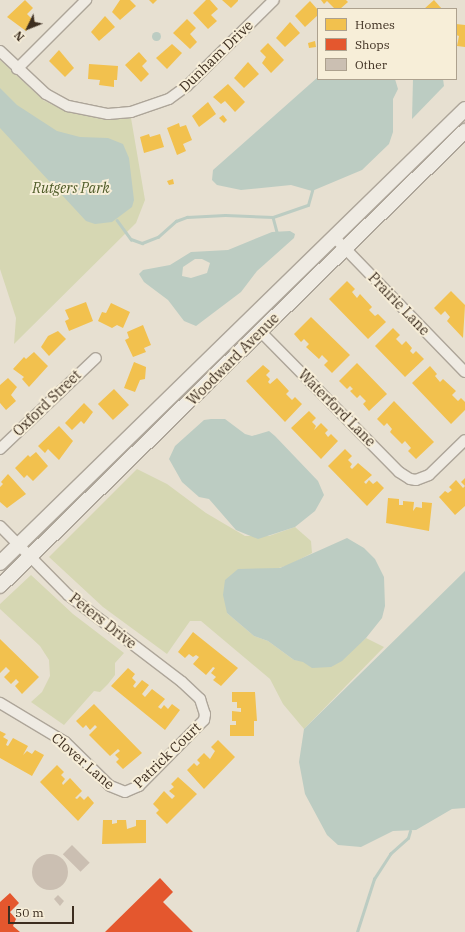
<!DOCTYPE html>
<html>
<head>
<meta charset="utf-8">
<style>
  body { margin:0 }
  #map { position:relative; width:465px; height:932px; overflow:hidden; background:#e7e0d1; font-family:"IBM Plex Serif",serif }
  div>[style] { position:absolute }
  .green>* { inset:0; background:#d6d7b3 }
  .water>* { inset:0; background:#bcccc2 }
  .round { border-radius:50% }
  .homes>* { inset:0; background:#f2c14e; transform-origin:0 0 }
  .shops>* { inset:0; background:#e4572e }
  .stream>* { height:2.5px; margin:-1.25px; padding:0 1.25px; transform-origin:1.25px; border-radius:1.25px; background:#bcccc2 }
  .building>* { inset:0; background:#cbbfb2; transform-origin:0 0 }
  .roads { filter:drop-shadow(1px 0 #ada599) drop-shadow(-1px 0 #ada599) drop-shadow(0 1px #ada599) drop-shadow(0 -1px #ada599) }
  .street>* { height:10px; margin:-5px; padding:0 5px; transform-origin:5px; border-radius:5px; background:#efebe3 }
  .secondary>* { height:14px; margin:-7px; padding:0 7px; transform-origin:7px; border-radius:7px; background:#efebe3 }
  span { translate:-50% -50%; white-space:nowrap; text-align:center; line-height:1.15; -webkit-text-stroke:4px #f7eed8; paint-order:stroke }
  .street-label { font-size:14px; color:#3d2e20 }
  .park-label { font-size:14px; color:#4d5a26; font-style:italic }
  .legend { position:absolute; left:317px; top:8px; width:140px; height:72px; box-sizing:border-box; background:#f7eed8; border:1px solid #ada18e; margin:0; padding:5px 7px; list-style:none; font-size:12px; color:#3d2e20 }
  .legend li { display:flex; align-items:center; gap:8px; height:20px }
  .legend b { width:20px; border:1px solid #ada18e }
  .north { position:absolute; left:8px; top:8px; width:40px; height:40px; -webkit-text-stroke:3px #f7eed8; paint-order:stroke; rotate:227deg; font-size:11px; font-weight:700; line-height:16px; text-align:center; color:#3d2e20 }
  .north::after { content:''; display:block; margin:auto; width:14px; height:18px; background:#3d2e20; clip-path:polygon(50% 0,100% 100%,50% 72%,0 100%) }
  .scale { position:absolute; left:8px; top:906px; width:66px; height:18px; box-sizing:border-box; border:2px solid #3d2e20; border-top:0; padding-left:5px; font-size:12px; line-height:14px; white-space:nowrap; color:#3d2e20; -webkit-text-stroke:3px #f7eed8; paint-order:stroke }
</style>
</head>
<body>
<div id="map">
  <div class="green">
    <div style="clip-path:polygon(0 60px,43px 100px,67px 112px,106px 120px,131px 118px,145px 200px,136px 223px,14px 344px,16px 318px,0 269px)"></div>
    <div style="clip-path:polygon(137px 469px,167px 484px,206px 513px,245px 536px,269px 536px,295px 527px,311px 541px,312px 553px,289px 565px,272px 570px,238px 569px,227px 613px,254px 636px,268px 641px,294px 660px,334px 665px,366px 638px,384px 647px,304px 729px,283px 704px,270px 679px,201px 621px,190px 621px,167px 654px,103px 607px,49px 557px)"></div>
    <div style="clip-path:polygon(31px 575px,73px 614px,124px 653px,115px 663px,115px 675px,108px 684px,100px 692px,94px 691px,64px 725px,31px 702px,42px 692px,50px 676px,49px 660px,40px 646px,0 609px,0 604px)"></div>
  </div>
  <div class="water">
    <div class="round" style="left:151.5px;top:31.5px;width:9px;height:9px"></div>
    <div style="clip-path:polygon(318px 77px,318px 79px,395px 79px,398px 89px,393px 99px,393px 132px,389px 144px,362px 170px,312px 191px,291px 185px,241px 190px,217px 185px,212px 180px,213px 170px)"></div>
    <div style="clip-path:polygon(413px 79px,443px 79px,444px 86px,412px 119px)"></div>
    <div style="clip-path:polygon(0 88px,17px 105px,57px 131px,80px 137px,108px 138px,123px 144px,129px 158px,134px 200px,132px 207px,112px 222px,95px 224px,86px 221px,0 128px)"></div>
    <div style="clip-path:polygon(evenodd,290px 231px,295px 234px,294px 238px,257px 271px,241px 292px,196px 326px,184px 321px,168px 300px,144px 282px,139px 274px,143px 270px,170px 265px,191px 252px,228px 250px,272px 232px,290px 231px,195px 259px,202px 259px,210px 263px,207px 273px,191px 278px,182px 276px,183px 267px,195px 259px)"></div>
    <div style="clip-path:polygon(211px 419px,225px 419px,245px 434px,252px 436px,269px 431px,275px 436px,318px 481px,324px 495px,315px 511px,295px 527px,258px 539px,236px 530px,209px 499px,199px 497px,182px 482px,169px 459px,175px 446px,204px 420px)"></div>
    <div style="clip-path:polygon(347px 538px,364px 548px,375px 559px,384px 577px,385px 606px,382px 618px,366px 638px,342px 661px,331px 667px,312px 668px,303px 662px,294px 660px,268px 641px,254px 636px,227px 613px,223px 595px,225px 580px,238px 569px,280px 568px)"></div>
    <div style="clip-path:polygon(465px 571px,465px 808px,452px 809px,416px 830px,393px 831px,361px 847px,338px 845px,327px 835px,305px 794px,299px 762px,304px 729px)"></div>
  </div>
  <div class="homes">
    <div style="clip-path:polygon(25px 0,33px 8px,27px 14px,35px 22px,26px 31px,7px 17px)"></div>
    <div style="clip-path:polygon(120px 0,130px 0,136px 6px,120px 20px,112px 12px)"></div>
    <div style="clip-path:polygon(149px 0,157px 0,153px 4px)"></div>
    <div style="clip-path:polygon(206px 0,210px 0,218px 9px,211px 15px,217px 21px,208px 29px,193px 13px)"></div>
    <div style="clip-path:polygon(222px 0,238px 0,238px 1px,231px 8px)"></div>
    <div style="clip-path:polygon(321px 0,346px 0,348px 2px,340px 9px,335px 9px,327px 1px,324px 4px)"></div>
    <div style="clip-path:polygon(434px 0,442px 9px,424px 9px)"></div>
    <div style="clip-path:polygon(310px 1px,318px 10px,318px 15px,305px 27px,295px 16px)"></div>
    <div style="clip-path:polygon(105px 16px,115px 27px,99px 41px,91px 32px)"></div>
    <div style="clip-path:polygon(187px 19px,196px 28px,190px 34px,197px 42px,190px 49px,173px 33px)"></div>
    <div style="clip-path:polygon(290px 22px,300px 33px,285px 47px,276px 38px)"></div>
    <div style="clip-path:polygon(456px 24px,465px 25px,465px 47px,457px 46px,459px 36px,456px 35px)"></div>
    <div style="clip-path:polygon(315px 41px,316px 47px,309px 48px,308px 43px)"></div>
    <div style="clip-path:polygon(268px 43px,284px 60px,271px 73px,262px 63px,266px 57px,260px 51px)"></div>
    <div style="clip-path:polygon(172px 44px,182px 53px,167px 69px,156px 58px)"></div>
    <div style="clip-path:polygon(59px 50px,74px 68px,65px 77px,49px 61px)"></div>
    <div style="clip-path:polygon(139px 52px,147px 61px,142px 66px,149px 74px,141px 82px,125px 65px)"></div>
    <div style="clip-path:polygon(248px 62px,259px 74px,244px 88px,234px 78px)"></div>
    <div style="clip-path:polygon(89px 64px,118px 66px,117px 80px,114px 80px,114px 87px,99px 85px,100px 80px,88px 79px)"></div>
    <div style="clip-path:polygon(228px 84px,245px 102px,235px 112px,225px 101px,221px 104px,213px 97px)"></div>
    <div style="clip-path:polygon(208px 102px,216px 114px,199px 127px,192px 116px)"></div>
    <div style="clip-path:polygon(223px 115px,227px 120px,224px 123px,219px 118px)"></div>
    <div style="clip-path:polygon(179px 123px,180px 127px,186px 125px,192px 140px,183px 144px,186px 151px,177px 155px,167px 128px)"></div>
    <div style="clip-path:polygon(149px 134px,150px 137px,160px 134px,164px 147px,144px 153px,140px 137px)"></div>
    <div style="clip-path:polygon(173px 179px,174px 184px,169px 185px,167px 181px)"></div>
    <div style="clip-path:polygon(347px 281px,355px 289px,352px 292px,357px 298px,360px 294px,372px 307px,369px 310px,375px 316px,378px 314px,386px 322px,368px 339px,329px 299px)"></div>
    <div style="clip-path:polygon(451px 291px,465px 305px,463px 338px,447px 321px,450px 317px,445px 311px,441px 315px,434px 308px)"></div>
    <div style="clip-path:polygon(86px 302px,93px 321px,69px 331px,65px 321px,69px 319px,65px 310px)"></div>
    <div style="clip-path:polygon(111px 303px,130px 312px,123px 328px,117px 325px,112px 328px,98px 321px,102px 312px,106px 313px)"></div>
    <div style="clip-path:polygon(311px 317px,350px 355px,332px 373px,324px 365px,328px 361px,322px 355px,319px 359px,306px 347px,309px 344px,304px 339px,301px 342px,294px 334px)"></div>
    <div style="clip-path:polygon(143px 325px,151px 345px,144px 348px,146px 352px,133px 357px,125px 340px,129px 338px,127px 332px)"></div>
    <div style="clip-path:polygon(393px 328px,400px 335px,396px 339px,402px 345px,406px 341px,412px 348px,410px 351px,413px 354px,416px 351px,424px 359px,405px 377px,375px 346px)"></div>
    <div style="clip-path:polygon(58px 331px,66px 339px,49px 356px,41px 347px,48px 336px)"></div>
    <div style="clip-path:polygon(34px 352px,48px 366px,29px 387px,22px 379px,24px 377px,13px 369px,24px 357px,26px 359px)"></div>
    <div style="clip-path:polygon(134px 362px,146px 367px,145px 379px,140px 380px,135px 392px,124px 388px)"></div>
    <div style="clip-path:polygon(357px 363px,387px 394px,369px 411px,363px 404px,366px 401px,360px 395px,357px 398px,350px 391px,353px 389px,350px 386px,347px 389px,339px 381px)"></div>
    <div style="clip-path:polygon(263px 365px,270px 371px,266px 375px,270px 379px,268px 382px,270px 384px,277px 378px,289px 391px,286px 394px,292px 400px,295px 397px,302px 404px,285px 422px,246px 381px)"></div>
    <div style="clip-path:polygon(430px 366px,437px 374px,435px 376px,440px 382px,443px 379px,456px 391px,452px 395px,458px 401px,461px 398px,465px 402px,465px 410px,451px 424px,412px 383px)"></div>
    <div style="clip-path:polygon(8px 378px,17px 387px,11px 395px,16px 401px,6px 410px,0 403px,0 385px)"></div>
    <div style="left:114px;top:389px;width:22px;height:22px;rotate:47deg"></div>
    <div style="clip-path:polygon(394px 401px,434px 442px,416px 459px,408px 451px,411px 448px,405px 441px,402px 444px,390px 432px,392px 429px,387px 423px,384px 426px,377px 419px)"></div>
    <div style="clip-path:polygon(84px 403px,93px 412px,84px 424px,81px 421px,72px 430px,65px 423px)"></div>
    <div style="clip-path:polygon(309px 411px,316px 418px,312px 422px,316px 426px,314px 430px,321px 423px,328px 430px,325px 433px,328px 437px,331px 434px,338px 441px,321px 459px,291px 428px)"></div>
    <div style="clip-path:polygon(59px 426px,73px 441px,59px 460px,48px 449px,45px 453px,38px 446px)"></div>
    <div style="clip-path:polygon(345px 449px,352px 456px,348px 460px,352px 464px,350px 467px,352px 469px,358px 463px,372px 475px,364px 482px,366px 484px,369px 480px,373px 484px,377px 481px,384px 488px,367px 506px,328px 466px)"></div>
    <div style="clip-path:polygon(36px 452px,48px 466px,33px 481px,27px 475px,24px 478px,15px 468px,28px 455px,30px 457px)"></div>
    <div style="clip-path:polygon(8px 474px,26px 494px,7px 508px,0 502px,0 487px,3px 484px,1px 482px)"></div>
    <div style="clip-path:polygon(465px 478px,465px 506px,455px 515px,439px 497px,445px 491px,448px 493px,452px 490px,449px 487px,456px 480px,463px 488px,465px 486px,461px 482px)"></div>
    <div style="clip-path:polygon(388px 498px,399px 499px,399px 505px,403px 505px,403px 501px,414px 502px,413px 511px,416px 507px,422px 508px,422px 502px,432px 503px,429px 531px,386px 523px)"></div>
    <div style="clip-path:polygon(193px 632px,238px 668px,221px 686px,213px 680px,216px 677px,211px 673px,215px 668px,213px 667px,206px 675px,193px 664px,199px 657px,196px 655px,193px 657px,189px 654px,185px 658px,178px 652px)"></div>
    <div style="clip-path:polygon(0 639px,39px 677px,22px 694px,15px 686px,19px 682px,16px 679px,11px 684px,4px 677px,10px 671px,6px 667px,0 673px)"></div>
    <div style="clip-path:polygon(128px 668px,135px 674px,132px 678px,136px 682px,133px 686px,135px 688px,142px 680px,149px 685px,142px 694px,145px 697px,152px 689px,165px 699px,158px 707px,161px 709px,164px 705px,168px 709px,172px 704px,180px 710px,165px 730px,111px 686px)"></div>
    <div style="clip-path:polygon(232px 692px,255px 692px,257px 721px,254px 721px,254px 736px,230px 736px,230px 725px,236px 725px,236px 721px,232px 721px,232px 711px,241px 712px,241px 708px,237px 708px,237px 702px,232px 702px)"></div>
    <div style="clip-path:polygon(94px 704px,142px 753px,123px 769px,116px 762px,119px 759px,115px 755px,120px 751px,118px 749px,110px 756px,89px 735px,97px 727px,95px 725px,90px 730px,86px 725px,83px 728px,76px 721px)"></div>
    <div style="clip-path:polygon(0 731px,6px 734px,3px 737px,8px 740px,6px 745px,8px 746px,13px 738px,28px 746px,23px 755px,27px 751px,32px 754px,35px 750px,44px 755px,32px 776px,0 758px)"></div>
    <div style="clip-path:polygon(218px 740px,235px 757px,204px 789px,187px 770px,194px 763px,197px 766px,200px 763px,197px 760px,204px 753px,210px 759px,215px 751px,211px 747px)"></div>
    <div style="clip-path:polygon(57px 765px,64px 772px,61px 775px,65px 779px,62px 783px,63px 785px,70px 778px,82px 791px,75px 798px,77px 799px,80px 796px,84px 800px,88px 796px,94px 803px,78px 821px,40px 782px)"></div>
    <div style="clip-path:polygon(178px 777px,197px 794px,167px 824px,156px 813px,159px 810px,153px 804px,164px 791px,172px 799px,175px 796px,169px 791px,174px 787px,171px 784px)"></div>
    <div style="clip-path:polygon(103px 820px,112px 820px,112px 824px,117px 823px,117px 820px,126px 820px,127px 829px,136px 826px,136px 820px,146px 820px,146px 843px,102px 844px)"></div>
  </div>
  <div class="shops">
    <div style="clip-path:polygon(160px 878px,173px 892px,163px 902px,193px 932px,105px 932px)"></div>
    <div style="clip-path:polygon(10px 893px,19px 903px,10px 912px,16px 919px,13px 926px,20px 932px,0 932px,0 902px)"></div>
  </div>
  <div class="stream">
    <div style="left:273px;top:217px;width:16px;rotate:75deg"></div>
    <div style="left:117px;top:220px;width:24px;rotate:54deg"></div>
    <div style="left:131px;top:239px;width:12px;rotate:20deg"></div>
    <div style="left:142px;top:243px;width:17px;rotate:-21deg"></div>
    <div style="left:158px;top:237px;width:24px;rotate:-42deg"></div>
    <div style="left:176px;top:221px;width:12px;rotate:-20deg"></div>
    <div style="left:187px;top:217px;width:38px;rotate:-3deg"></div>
    <div style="left:225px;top:215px;width:48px;rotate:2.4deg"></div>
    <div style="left:273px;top:217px;width:37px;rotate:-19deg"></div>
    <div style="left:308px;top:205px;width:15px;rotate:-74deg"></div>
    <div style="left:357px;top:932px;width:56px;rotate:-72.2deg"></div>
    <div style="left:374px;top:879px;width:30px;rotate:-57deg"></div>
    <div style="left:390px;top:854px;width:24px;rotate:-42deg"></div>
    <div style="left:408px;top:838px;width:7px;rotate:-74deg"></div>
  </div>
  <div class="building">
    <div style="left:72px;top:845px;width:25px;height:13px;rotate:45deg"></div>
    <div class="round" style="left:32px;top:854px;width:36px;height:36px"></div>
    <div style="clip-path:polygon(58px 895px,64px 901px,60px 906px,54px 899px)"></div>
  </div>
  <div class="roads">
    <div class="street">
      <div style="left:0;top:51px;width:63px;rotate:43.1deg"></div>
      <div style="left:46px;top:94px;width:25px;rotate:29deg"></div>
      <div style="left:68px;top:106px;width:41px;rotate:11.3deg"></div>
      <div style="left:108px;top:114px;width:23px;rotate:-5deg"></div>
      <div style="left:131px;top:112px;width:40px;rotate:-18.9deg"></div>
      <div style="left:169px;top:99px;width:22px;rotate:-36deg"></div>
      <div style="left:187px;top:86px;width:122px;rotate:-44.7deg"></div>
      <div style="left:17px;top:69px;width:98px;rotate:-45deg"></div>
      <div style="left:334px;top:237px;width:188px;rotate:45.9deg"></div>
      <div style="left:260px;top:331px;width:198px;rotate:45.4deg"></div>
      <div style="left:399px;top:472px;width:13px;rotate:32deg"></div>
      <div style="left:410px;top:479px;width:6px;rotate:9deg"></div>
      <div style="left:416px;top:480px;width:14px;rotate:-21deg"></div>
      <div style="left:429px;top:475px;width:50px;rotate:-44.2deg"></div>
      <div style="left:0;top:449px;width:132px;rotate:-43.5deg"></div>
      <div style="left:0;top:526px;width:97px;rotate:45.4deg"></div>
      <div style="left:68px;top:595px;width:143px;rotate:37.3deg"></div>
      <div style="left:182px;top:682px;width:25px;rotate:43deg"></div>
      <div style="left:200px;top:699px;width:16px;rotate:72deg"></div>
      <div style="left:205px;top:714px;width:6px;rotate:99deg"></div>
      <div style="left:204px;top:720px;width:93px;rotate:134.6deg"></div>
      <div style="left:139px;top:786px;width:15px;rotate:157deg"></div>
      <div style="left:125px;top:792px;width:16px;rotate:-158deg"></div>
      <div style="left:110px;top:786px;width:63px;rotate:-135.6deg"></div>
      <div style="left:65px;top:742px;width:76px;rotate:-149deg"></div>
    </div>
    <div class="secondary">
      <div style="left:0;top:563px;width:650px;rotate:-44.31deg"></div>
      <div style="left:0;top:586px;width:651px;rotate:-44.38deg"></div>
    </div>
  </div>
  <div class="street-label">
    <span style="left:216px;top:56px;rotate:-44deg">Dunham Drive</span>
    <span style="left:399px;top:304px;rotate:46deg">Prairie Lane</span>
    <span style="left:233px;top:359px;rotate:-45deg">Woodward Avenue</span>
    <span style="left:47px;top:403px;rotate:-44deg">Oxford Street</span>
    <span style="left:337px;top:408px;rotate:45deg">Waterford Lane</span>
    <span style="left:103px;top:621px;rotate:38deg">Peters Drive</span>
    <span style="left:167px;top:755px;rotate:-44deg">Patrick Court</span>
    <span style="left:83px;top:761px;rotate:41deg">Clover Lane</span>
  </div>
  <div class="park-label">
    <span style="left:71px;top:188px">Rutgers Park</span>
  </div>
  <ul class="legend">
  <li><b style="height:11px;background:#f2c14e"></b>Homes</li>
  <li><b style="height:11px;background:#e4572e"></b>Shops</li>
  <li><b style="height:11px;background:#cbbfb2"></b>Other</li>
  </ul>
  <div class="north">N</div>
  <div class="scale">50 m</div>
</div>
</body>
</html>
